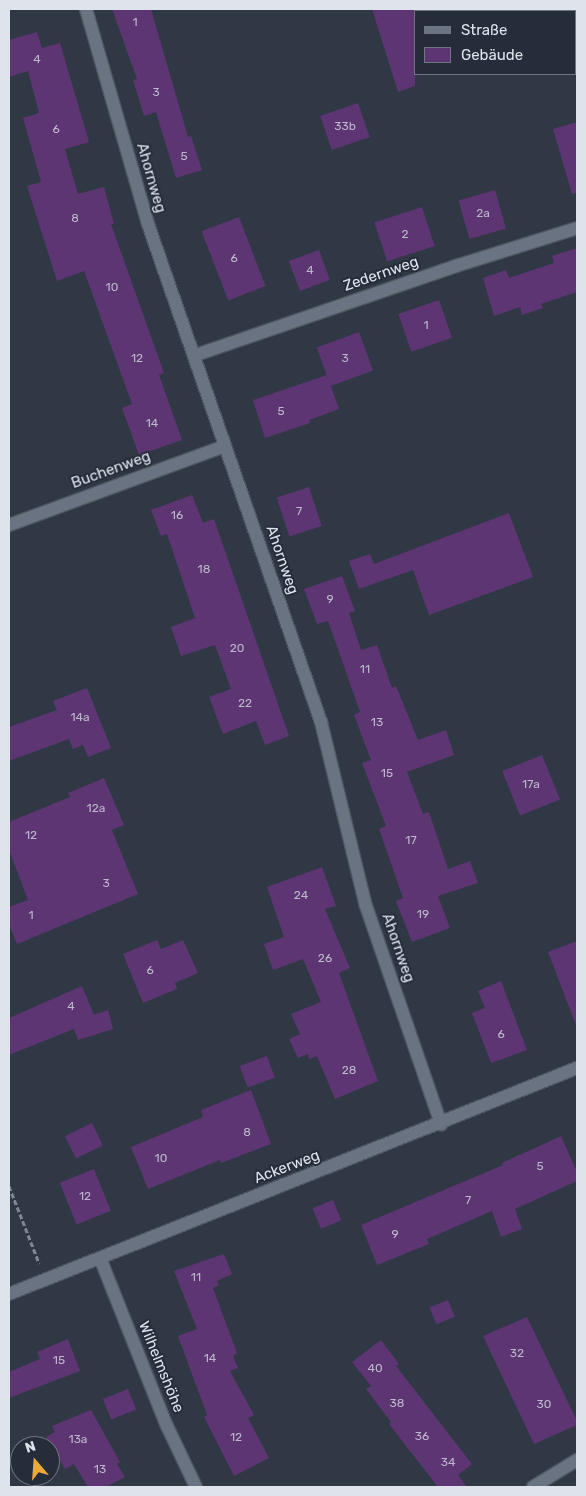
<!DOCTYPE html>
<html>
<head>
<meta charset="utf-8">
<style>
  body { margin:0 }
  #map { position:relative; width:586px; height:1496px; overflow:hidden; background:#303845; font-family:Rubik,sans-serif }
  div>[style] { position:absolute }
  .building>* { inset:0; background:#5d3573; transform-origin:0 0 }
  .path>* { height:3px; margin-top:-1.5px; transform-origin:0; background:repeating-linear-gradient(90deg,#818792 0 5px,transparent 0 7.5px) }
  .roads { filter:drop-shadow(1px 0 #4f5661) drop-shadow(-1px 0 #4f5661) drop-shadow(0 1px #4f5661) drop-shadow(0 -1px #4f5661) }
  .minor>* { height:12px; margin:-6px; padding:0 6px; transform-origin:6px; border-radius:6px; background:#6a7382 }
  span { translate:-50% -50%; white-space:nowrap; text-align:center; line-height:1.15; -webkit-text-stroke:4px #262d3a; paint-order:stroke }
  .number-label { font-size:12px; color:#beb8ce }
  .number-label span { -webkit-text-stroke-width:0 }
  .street-label { font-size:15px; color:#dee3ec }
  .frame { position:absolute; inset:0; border:10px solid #dee3ec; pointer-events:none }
  .legend { position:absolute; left:414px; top:10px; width:162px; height:65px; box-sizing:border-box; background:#262d3a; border:1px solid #707681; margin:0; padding:6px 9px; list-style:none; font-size:15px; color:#dee3ec }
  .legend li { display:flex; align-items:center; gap:10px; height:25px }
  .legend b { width:25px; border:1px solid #707681 }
  .north { position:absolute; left:10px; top:1436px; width:50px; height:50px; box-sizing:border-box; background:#262d3a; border:1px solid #707681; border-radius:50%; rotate:342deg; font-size:14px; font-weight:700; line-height:20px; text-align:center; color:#dee3ec }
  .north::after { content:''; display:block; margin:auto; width:18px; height:22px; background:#eba93a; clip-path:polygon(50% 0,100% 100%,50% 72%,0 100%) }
</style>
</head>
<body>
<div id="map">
  <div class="building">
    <div style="clip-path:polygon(112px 9px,151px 9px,188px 137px,191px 136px,202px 170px,176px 178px,156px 112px,144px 116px,133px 80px,137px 79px)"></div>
    <div style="clip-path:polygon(372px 9px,415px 9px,415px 86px,398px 92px)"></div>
    <div style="clip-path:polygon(37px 32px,42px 48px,60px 43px,89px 142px,65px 149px,78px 194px,104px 187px,114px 224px,111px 224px,164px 373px,159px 375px,182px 440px,139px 455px,122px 408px,132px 404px,84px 271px,57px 281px,27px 186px,41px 182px,23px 118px,39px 113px,28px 71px,9px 77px,9px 40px)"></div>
    <div style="left:358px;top:103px;width:36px;height:40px;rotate:71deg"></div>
    <div style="clip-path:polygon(577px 122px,577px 193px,572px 194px,553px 129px)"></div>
    <div style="left:495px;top:190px;width:40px;height:38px;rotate:74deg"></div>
    <div style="left:422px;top:207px;width:41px;height:50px;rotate:72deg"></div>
    <div style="left:239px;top:217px;width:74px;height:40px;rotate:69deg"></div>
    <div style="clip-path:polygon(577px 248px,577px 292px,541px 304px,543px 308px,522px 315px,520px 307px,494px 316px,483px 278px,506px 270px,509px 278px,554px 263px,552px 256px)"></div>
    <div style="left:319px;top:250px;width:32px;height:32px;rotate:70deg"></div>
    <div style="left:439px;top:300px;width:40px;height:43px;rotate:71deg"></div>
    <div style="left:359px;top:332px;width:41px;height:45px;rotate:70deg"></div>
    <div style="clip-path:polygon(327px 375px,339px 409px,309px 420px,310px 423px,265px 438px,253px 400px)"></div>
    <div style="left:309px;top:487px;width:41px;height:34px;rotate:72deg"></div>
    <div style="clip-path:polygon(192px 495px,203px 523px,214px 519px,289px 736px,265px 745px,256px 721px,223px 734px,209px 697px,231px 689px,215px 645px,181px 656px,171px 627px,195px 618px,167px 534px,161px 536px,151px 510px)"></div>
    <div style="clip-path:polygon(509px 513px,533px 577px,429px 615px,413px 570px,359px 589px,349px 561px,370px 554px,374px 564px)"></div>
    <div style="clip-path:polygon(342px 576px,355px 611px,349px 613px,361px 650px,377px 645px,392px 688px,396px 686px,418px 740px,446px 730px,454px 755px,407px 772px,423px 814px,429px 812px,448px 869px,470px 861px,478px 883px,438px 896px,450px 928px,412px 942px,396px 901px,403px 898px,379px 829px,386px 826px,362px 763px,371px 760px,354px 715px,360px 712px,328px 621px,317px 624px,304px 589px)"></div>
    <div style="clip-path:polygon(87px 688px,111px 748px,88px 757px,83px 745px,73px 749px,69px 739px,9px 761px,9px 727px,57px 710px,53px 701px)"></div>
    <div style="left:542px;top:755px;width:48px;height:43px;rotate:68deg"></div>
    <div style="clip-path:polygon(104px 778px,124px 825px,112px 830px,138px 894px,17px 944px,9px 924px,9px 907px,28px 900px,9px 850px,9px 822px,70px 797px,68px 793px)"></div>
    <div style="clip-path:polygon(322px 867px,336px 906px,325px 909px,350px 968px,339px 973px,378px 1081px,335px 1099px,317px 1056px,309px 1059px,308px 1054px,298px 1058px,289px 1039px,300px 1034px,291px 1014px,321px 1002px,303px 959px,273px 970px,264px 944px,284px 937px,267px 887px)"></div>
    <div style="clip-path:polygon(157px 940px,161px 949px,183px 940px,198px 973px,175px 983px,177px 989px,143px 1003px,123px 954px)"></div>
    <div style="clip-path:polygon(577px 941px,577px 1024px,576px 1025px,548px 952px)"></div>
    <div style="clip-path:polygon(501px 981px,527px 1050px,491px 1063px,472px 1013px,485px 1008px,478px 991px)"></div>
    <div style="clip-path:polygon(82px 986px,94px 1015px,108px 1010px,113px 1029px,78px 1040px,74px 1029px,9px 1055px,9px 1018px)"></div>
    <div style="left:267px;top:1056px;width:23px;height:29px;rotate:70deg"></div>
    <div style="clip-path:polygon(251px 1090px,271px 1144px,221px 1163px,220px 1160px,148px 1189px,131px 1147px,203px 1117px,201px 1110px)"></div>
    <div style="left:92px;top:1123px;width:25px;height:30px;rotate:64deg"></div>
    <div style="clip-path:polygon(561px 1136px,577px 1172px,577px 1181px,515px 1209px,522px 1229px,501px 1237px,492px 1211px,427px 1239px,429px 1244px,377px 1265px,361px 1225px,503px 1165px,502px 1163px)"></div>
    <div style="left:94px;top:1169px;width:45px;height:37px;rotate:68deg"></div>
    <div style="left:333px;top:1200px;width:22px;height:22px;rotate:68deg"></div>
    <div style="clip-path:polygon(224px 1254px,232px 1274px,217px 1281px,219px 1285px,213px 1288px,237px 1353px,233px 1356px,238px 1368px,230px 1371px,254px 1415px,248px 1418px,269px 1458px,234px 1476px,204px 1417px,207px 1415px,178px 1336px,197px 1329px,174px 1271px)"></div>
    <div style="left:448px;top:1300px;width:18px;height:20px;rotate:68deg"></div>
    <div style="clip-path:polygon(527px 1317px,577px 1421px,577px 1425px,534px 1444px,483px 1336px)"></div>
    <div style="clip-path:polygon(68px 1339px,80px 1371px,9px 1398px,9px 1372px,40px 1359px,37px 1352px)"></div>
    <div style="clip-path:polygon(381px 1340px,399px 1364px,396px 1366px,472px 1464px,458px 1475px,467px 1487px,438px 1487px,389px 1424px,391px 1422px,366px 1389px,371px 1386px,352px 1362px)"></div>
    <div style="left:128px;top:1389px;width:22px;height:27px;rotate:68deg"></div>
    <div style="clip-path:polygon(91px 1410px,120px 1462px,117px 1464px,125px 1477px,106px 1487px,88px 1487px,74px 1464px,65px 1469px,46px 1437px,55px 1432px,52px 1426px)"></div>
  </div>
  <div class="path">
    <div style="left:9px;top:1186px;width:83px;rotate:68.7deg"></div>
  </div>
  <div class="roads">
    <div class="minor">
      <div style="left:86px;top:9px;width:224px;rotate:73.9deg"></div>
      <div style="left:148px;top:224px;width:527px;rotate:70.84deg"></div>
      <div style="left:321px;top:722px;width:189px;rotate:76.3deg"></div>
      <div style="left:366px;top:906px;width:231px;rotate:71deg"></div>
      <div style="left:196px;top:355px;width:275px;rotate:-18.9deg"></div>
      <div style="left:456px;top:266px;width:127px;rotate:-17.4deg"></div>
      <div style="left:9px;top:525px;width:230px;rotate:-20.1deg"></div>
      <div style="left:100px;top:1258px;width:181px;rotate:68.3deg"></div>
      <div style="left:167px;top:1426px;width:68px;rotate:64.6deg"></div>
      <div style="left:9px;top:1294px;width:611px;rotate:-21.7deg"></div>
      <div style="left:533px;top:1487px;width:52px;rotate:-31.5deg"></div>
    </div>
  </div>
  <div class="number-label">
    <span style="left:135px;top:23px">1</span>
    <span style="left:37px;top:60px">4</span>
    <span style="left:156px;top:93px">3</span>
    <span style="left:345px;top:127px">33b</span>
    <span style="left:56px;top:130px">6</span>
    <span style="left:184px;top:157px">5</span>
    <span style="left:483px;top:214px">2a</span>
    <span style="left:75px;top:219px">8</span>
    <span style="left:405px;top:235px">2</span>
    <span style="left:234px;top:259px">6</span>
    <span style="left:310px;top:271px">4</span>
    <span style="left:112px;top:288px">10</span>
    <span style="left:426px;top:326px">1</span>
    <span style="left:137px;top:359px">12</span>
    <span style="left:345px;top:359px">3</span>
    <span style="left:281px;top:412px">5</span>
    <span style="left:152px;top:424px">14</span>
    <span style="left:299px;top:512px">7</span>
    <span style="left:177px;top:516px">16</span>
    <span style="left:204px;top:570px">18</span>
    <span style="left:330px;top:600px">9</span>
    <span style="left:237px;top:649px">20</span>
    <span style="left:365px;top:670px">11</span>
    <span style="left:245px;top:704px">22</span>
    <span style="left:80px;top:718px">14a</span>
    <span style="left:377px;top:723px">13</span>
    <span style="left:387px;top:774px">15</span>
    <span style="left:531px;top:785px">17a</span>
    <span style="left:96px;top:809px">12a</span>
    <span style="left:31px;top:836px">12</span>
    <span style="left:411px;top:841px">17</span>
    <span style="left:106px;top:884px">3</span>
    <span style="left:301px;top:896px">24</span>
    <span style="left:423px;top:915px">19</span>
    <span style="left:31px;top:916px">1</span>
    <span style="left:325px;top:959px">26</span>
    <span style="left:150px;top:971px">6</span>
    <span style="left:71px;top:1007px">4</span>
    <span style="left:501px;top:1035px">6</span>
    <span style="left:349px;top:1071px">28</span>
    <span style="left:247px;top:1133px">8</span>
    <span style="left:161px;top:1159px">10</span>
    <span style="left:540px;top:1167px">5</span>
    <span style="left:85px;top:1197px">12</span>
    <span style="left:468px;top:1201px">7</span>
    <span style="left:395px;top:1235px">9</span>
    <span style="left:196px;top:1278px">11</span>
    <span style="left:517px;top:1354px">32</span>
    <span style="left:210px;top:1359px">14</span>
    <span style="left:59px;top:1361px">15</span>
    <span style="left:375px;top:1369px">40</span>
    <span style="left:397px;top:1404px">38</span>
    <span style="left:544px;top:1405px">30</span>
    <span style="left:422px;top:1437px">36</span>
    <span style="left:236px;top:1438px">12</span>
    <span style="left:78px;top:1440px">13a</span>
    <span style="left:448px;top:1463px">34</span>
    <span style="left:100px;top:1470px">13</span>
  </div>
  <div class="street-label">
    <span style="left:151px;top:178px;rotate:74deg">Ahornweg</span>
    <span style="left:381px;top:274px;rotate:-19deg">Zedernweg</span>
    <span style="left:111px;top:470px;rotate:-20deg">Buchenweg</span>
    <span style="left:282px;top:560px;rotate:71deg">Ahornweg</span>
    <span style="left:398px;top:948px;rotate:71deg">Ahornweg</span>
    <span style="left:287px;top:1167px;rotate:-21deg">Ackerweg</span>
    <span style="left:161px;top:1367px;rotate:68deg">Wilhelmshöhe</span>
  </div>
  <div class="frame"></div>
  <ul class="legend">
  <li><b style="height:6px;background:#6a7382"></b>Straße</li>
  <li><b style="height:14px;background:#5d3573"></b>Gebäude</li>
  </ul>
  <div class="north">N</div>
</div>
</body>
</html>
